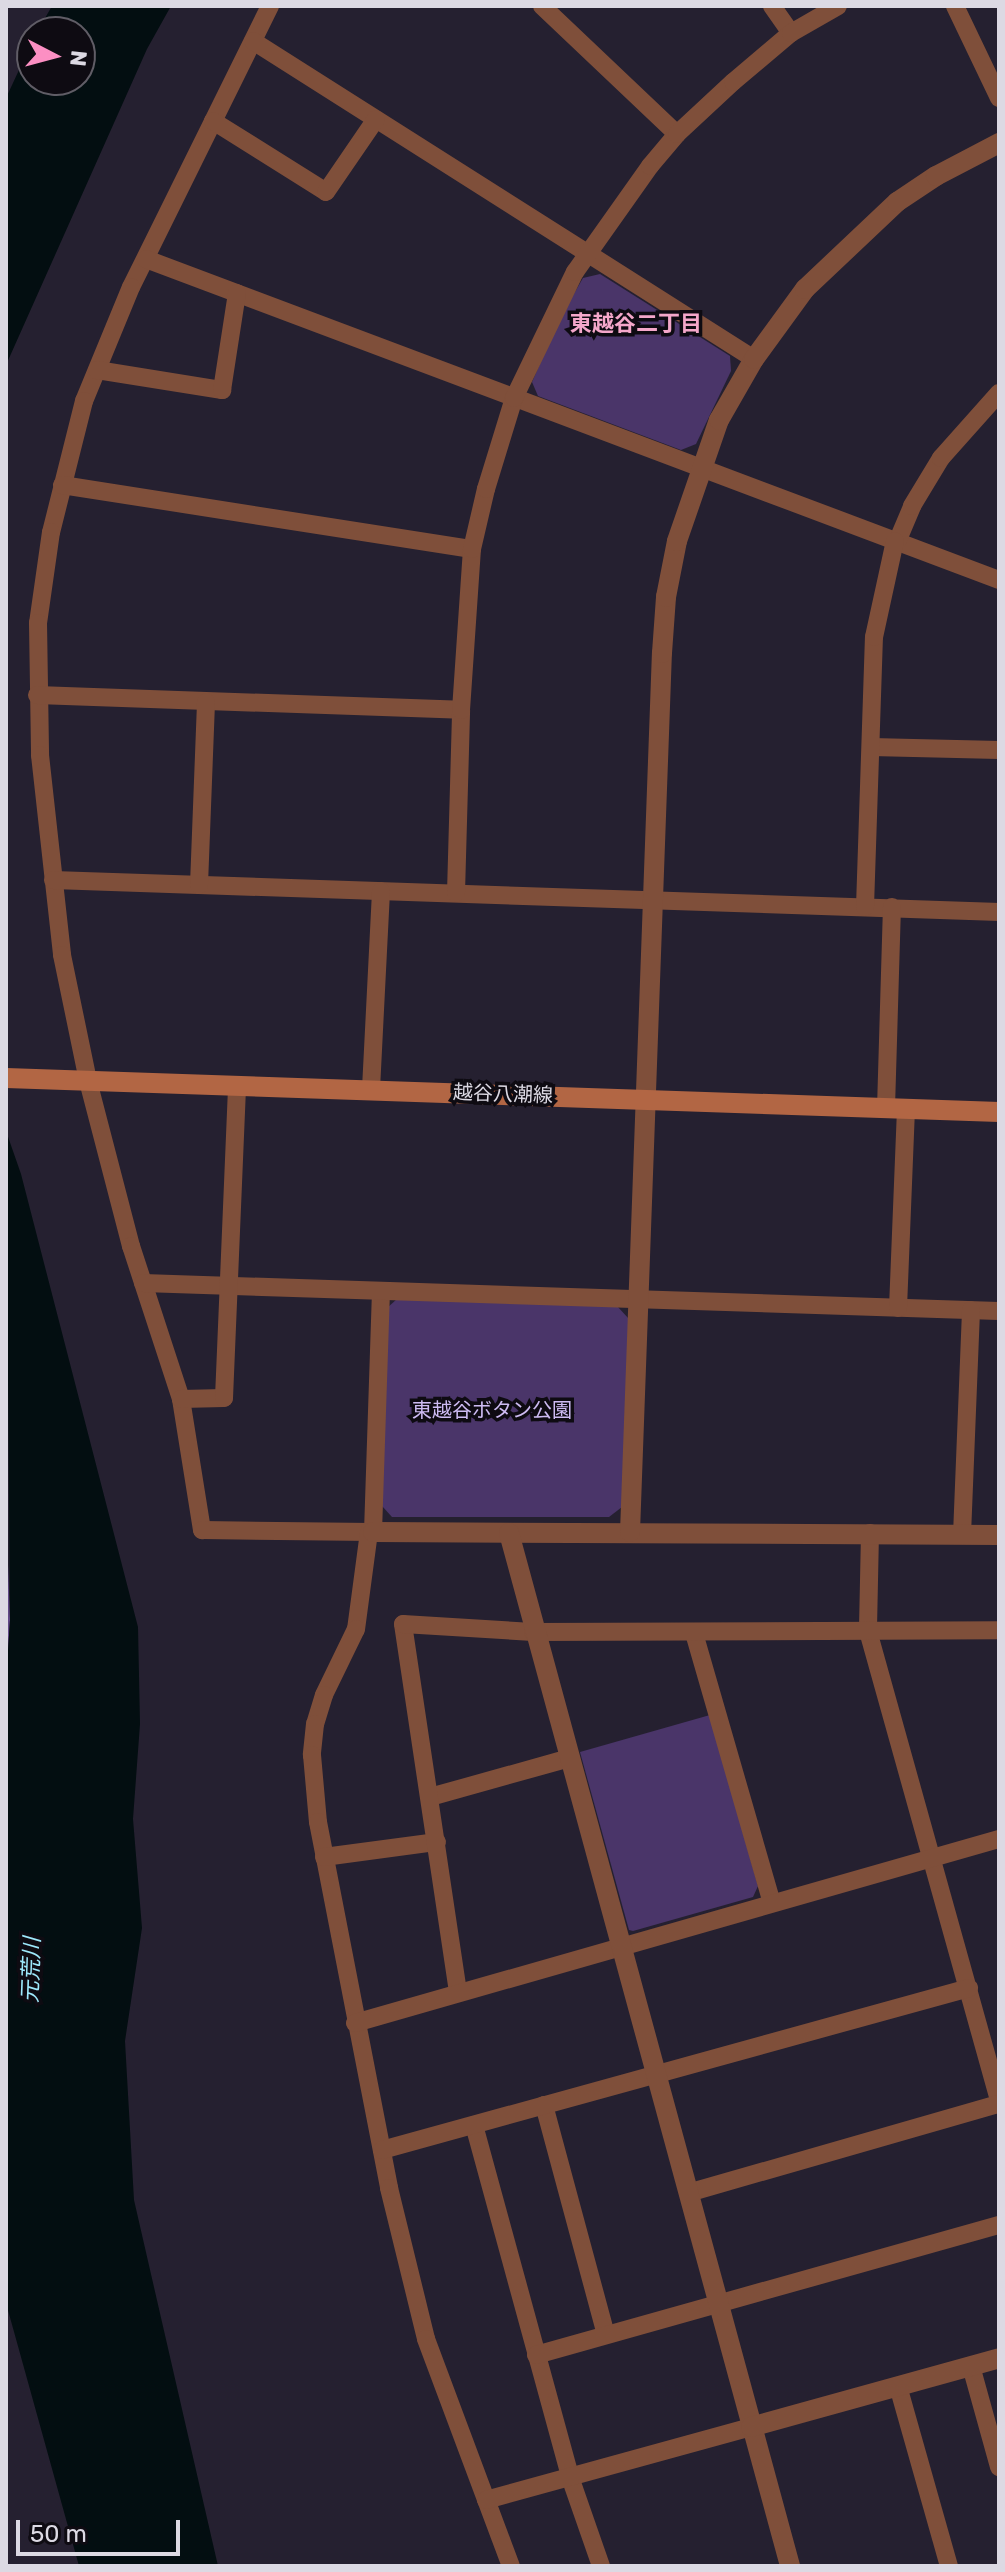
<!DOCTYPE html>
<html>
<head>
<meta charset="utf-8">
<style>
  body { margin:0 }
  #map { position:relative; width:1005px; height:2572px; overflow:hidden; background:#252030; font-family:Rubik,"Noto Sans JP",sans-serif }
  div>[style] { position:absolute }
  .green>* { inset:0; background:#4a3569 }
  .forest>* { inset:0; background:#614987 }
  .water>* { inset:0; background:#030e11 }
  .minor>* { height:18px; margin:-9px; padding:0 9px; transform-origin:9px; border-radius:9px; background:#7f4f3a }
  .tertiary>* { height:20px; margin:-10px; padding:0 10px; transform-origin:10px; border-radius:10px; background:#7f4f3a }
  .secondary>* { height:20px; margin:-10px; padding:0 10px; transform-origin:10px; border-radius:10px; background:#b26644 }
  span { translate:-50% -50%; white-space:nowrap; text-align:center; line-height:1.15; -webkit-text-stroke:7px #0e0b12; paint-order:stroke }
  .street-label { font-size:20px; color:#dcd9e3 }
  .park-label { font-size:20px; color:#cdbbf2 }
  .neighbourhood-label { font-size:22px; color:#f4a7ca; font-weight:700 }
  .water-label { font-size:22px; color:#9ee9fc; font-style:italic }
  .frame { position:absolute; inset:0; border:8px solid #dcd9e3; pointer-events:none }
  .north { position:absolute; left:16px; top:16px; width:80px; height:80px; box-sizing:border-box; background:#0e0b12; border:2px solid #605d66; border-radius:50%; rotate:96deg; font-size:22px; font-weight:700; line-height:32px; text-align:center; color:#dcd9e3 }
  .north::after { content:''; display:block; margin:auto; width:28px; height:36px; background:#fc8fc3; clip-path:polygon(50% 0,100% 100%,50% 72%,0 100%) }
  .scale { position:absolute; left:16px; top:2520px; width:164px; height:36px; box-sizing:border-box; border:4px solid #dcd9e3; border-top:0; padding-left:10px; font-size:24px; line-height:28px; white-space:nowrap; color:#dcd9e3; -webkit-text-stroke:6px #0e0b12; paint-order:stroke }
</style>
</head>
<body>
<div id="map">
  <div class="green">
    <div style="clip-path:polygon(600px 274px,730px 356px,731px 371px,696px 444px,681px 450px,538px 396px,532px 382px,560px 318px,583px 278px)"></div>
    <div style="clip-path:polygon(397px 1299px,617px 1306px,629px 1319px,622px 1507px,609px 1517px,392px 1517px,382px 1506px,387px 1308px)"></div>
    <div style="clip-path:polygon(710px 1715px,758px 1886px,753px 1897px,633px 1931px,629px 1930px,580px 1752px)"></div>
  </div>
  <div class="forest">
    <div style="clip-path:polygon(6px 1509px,10px 1620px,6px 1681px)"></div>
  </div>
  <div class="water">
    <div style="clip-path:polygon(52px 6px,171px 6px,147px 49px,6px 365px,6px 98px,32px 42px,32px 80px,80px 80px,80px 32px,37px 32px)"></div>
    <div style="clip-path:polygon(6px 1131px,21px 1174px,138px 1627px,140px 1724px,133px 1819px,142px 1928px,125px 2041px,134px 2200px,218px 2566px,79px 2566px,6px 2303px,6px 1681px,10px 1620px)"></div>
  </div>
  <div class="minor">
    <div style="left:270px;top:6px;width:313px;rotate:116.3deg"></div>
    <div style="left:131px;top:287px;width:123px;rotate:112.4deg"></div>
    <div style="left:84px;top:401px;width:135px;rotate:104.1deg"></div>
    <div style="left:51px;top:532px;width:92px;rotate:98.1deg"></div>
    <div style="left:38px;top:623px;width:132px;rotate:89.1deg"></div>
    <div style="left:40px;top:755px;width:201px;rotate:83.7deg"></div>
    <div style="left:62px;top:955px;width:129px;rotate:78.3deg"></div>
    <div style="left:88px;top:1081px;width:171px;rotate:75.4deg"></div>
    <div style="left:131px;top:1246px;width:161px;rotate:71.9deg"></div>
    <div style="left:181px;top:1399px;width:133px;rotate:80.9deg"></div>
    <div style="left:202px;top:1530px;width:171px;rotate:0.7deg"></div>
    <div style="left:373px;top:1532px;width:241px;rotate:-88.1deg"></div>
    <div style="left:542px;top:6px;width:186px;rotate:43.5deg"></div>
    <div style="left:772px;top:6px;width:33px;rotate:55deg"></div>
    <div style="left:955px;top:6px;width:102px;rotate:64.4deg"></div>
    <div style="left:253px;top:41px;width:593px;rotate:32.4deg"></div>
    <div style="left:213px;top:121px;width:133px;rotate:32.1deg"></div>
    <div style="left:326px;top:192px;width:88px;rotate:-55.6deg"></div>
    <div style="left:146px;top:259px;width:911px;rotate:20.62deg"></div>
    <div style="left:97px;top:370px;width:127px;rotate:9.1deg"></div>
    <div style="left:222px;top:390px;width:98px;rotate:-81.2deg"></div>
    <div style="left:62px;top:485px;width:415px;rotate:8.9deg"></div>
    <div style="left:897px;top:542px;width:39px;rotate:-67deg"></div>
    <div style="left:912px;top:506px;width:56px;rotate:-58.9deg"></div>
    <div style="left:941px;top:458px;width:87px;rotate:-48.3deg"></div>
    <div style="left:37px;top:695px;width:424px;rotate:2deg"></div>
    <div style="left:871px;top:747px;width:128px;rotate:1.3deg"></div>
    <div style="left:53px;top:880px;width:947px;rotate:1.94deg"></div>
    <div style="left:199px;top:885px;width:183px;rotate:-87.8deg"></div>
    <div style="left:456px;top:893px;width:183px;rotate:-88.4deg"></div>
    <div style="left:461px;top:710px;width:161px;rotate:-86.1deg"></div>
    <div style="left:472px;top:549px;width:62px;rotate:-76.9deg"></div>
    <div style="left:486px;top:489px;width:95px;rotate:-72.9deg"></div>
    <div style="left:514px;top:398px;width:140px;rotate:-64.2deg"></div>
    <div style="left:575px;top:272px;width:130px;rotate:-54.7deg"></div>
    <div style="left:650px;top:166px;width:42px;rotate:-49.8deg"></div>
    <div style="left:677px;top:134px;width:76px;rotate:-42.9deg"></div>
    <div style="left:733px;top:82px;width:76px;rotate:-40.2deg"></div>
    <div style="left:791px;top:33px;width:54px;rotate:-29.9deg"></div>
    <div style="left:865px;top:907px;width:270px;rotate:-88.1deg"></div>
    <div style="left:874px;top:637px;width:98px;rotate:-77.7deg"></div>
    <div style="left:371px;top:1089px;width:198px;rotate:-87.1deg"></div>
    <div style="left:886px;top:1108px;width:201px;rotate:-88.3deg"></div>
    <div style="left:143px;top:1283px;width:856px;rotate:1.87deg"></div>
    <div style="left:898px;top:1308px;width:199px;rotate:-87.7deg"></div>
    <div style="left:181px;top:1399px;width:43px;rotate:-1.3deg"></div>
    <div style="left:224px;top:1398px;width:313px;rotate:-87.6deg"></div>
    <div style="left:369px;top:1532px;width:98px;rotate:97.6deg"></div>
    <div style="left:356px;top:1629px;width:73px;rotate:115.9deg"></div>
    <div style="left:324px;top:1695px;width:30px;rotate:107deg"></div>
    <div style="left:315px;top:1724px;width:31px;rotate:96deg"></div>
    <div style="left:312px;top:1755px;width:67px;rotate:84.9deg"></div>
    <div style="left:318px;top:1822px;width:373px;rotate:79deg"></div>
    <div style="left:389px;top:2188px;width:155px;rotate:76.2deg"></div>
    <div style="left:426px;top:2339px;width:242px;rotate:69.5deg"></div>
    <div style="left:870px;top:1533px;width:98px;rotate:91.2deg"></div>
    <div style="left:868px;top:1631px;width:486px;rotate:74.4deg"></div>
    <div style="left:962px;top:1535px;width:225px;rotate:-87.7deg"></div>
    <div style="left:694px;top:1633px;width:281px;rotate:73.9deg"></div>
    <div style="left:430px;top:1797px;width:145px;rotate:-15.6deg"></div>
    <div style="left:324px;top:1857px;width:114px;rotate:-7.6deg"></div>
    <div style="left:458px;top:1992px;width:372px;rotate:-98.5deg"></div>
    <div style="left:403px;top:1624px;width:130px;rotate:3.5deg"></div>
    <div style="left:533px;top:1632px;width:466px;rotate:-0.2deg"></div>
    <div style="left:355px;top:2023px;width:670px;rotate:-15.95deg"></div>
    <div style="left:544px;top:2105px;width:237px;rotate:74.9deg"></div>
    <div style="left:474px;top:2125px;width:365px;rotate:74.7deg"></div>
    <div style="left:570px;top:2477px;width:94px;rotate:70.8deg"></div>
    <div style="left:382px;top:2150px;width:609px;rotate:-15.43deg"></div>
    <div style="left:688px;top:2193px;width:323px;rotate:-16deg"></div>
    <div style="left:536px;top:2355px;width:481px;rotate:-15.7deg"></div>
    <div style="left:971px;top:2366px;width:105px;rotate:74.5deg"></div>
    <div style="left:898px;top:2386px;width:187px;rotate:74.2deg"></div>
    <div style="left:486px;top:2500px;width:275px;rotate:-15.4deg"></div>
  </div>
  <div class="tertiary">
    <div style="left:373px;top:1532px;width:626px;rotate:0.27deg"></div>
    <div style="left:630px;top:1532px;width:880px;rotate:-87.92deg"></div>
    <div style="left:662px;top:653px;width:56px;rotate:-85.9deg"></div>
    <div style="left:666px;top:597px;width:57px;rotate:-78.9deg"></div>
    <div style="left:677px;top:541px;width:128px;rotate:-70.9deg"></div>
    <div style="left:719px;top:420px;width:70px;rotate:-60.2deg"></div>
    <div style="left:754px;top:359px;width:87px;rotate:-53.9deg"></div>
    <div style="left:805px;top:289px;width:127px;rotate:-43.4deg"></div>
    <div style="left:897px;top:202px;width:47px;rotate:-33.7deg"></div>
    <div style="left:936px;top:176px;width:71px;rotate:-27.6deg"></div>
    <div style="left:509px;top:1533px;width:1071px;rotate:74.78deg"></div>
    <div style="left:751px;top:2427px;width:257px;rotate:-15.5deg"></div>
  </div>
  <div class="secondary">
    <div style="left:6px;top:1078px;width:994px;rotate:1.96deg"></div>
  </div>
  <div class="street-label">
    <span style="left:503px;top:1094px;rotate:2deg">越谷八潮線</span>
  </div>
  <div class="park-label">
    <span style="left:492px;top:1410px">東越谷ボタン公園</span>
  </div>
  <div class="neighbourhood-label">
    <span style="left:636px;top:324px">東越谷二丁目</span>
  </div>
  <div class="water-label">
    <span style="left:31px;top:1970px;rotate:-88deg">元荒川</span>
  </div>
  <div class="frame"></div>
  <div class="north">N</div>
  <div class="scale">50 m</div>
</div>
</body>
</html>
